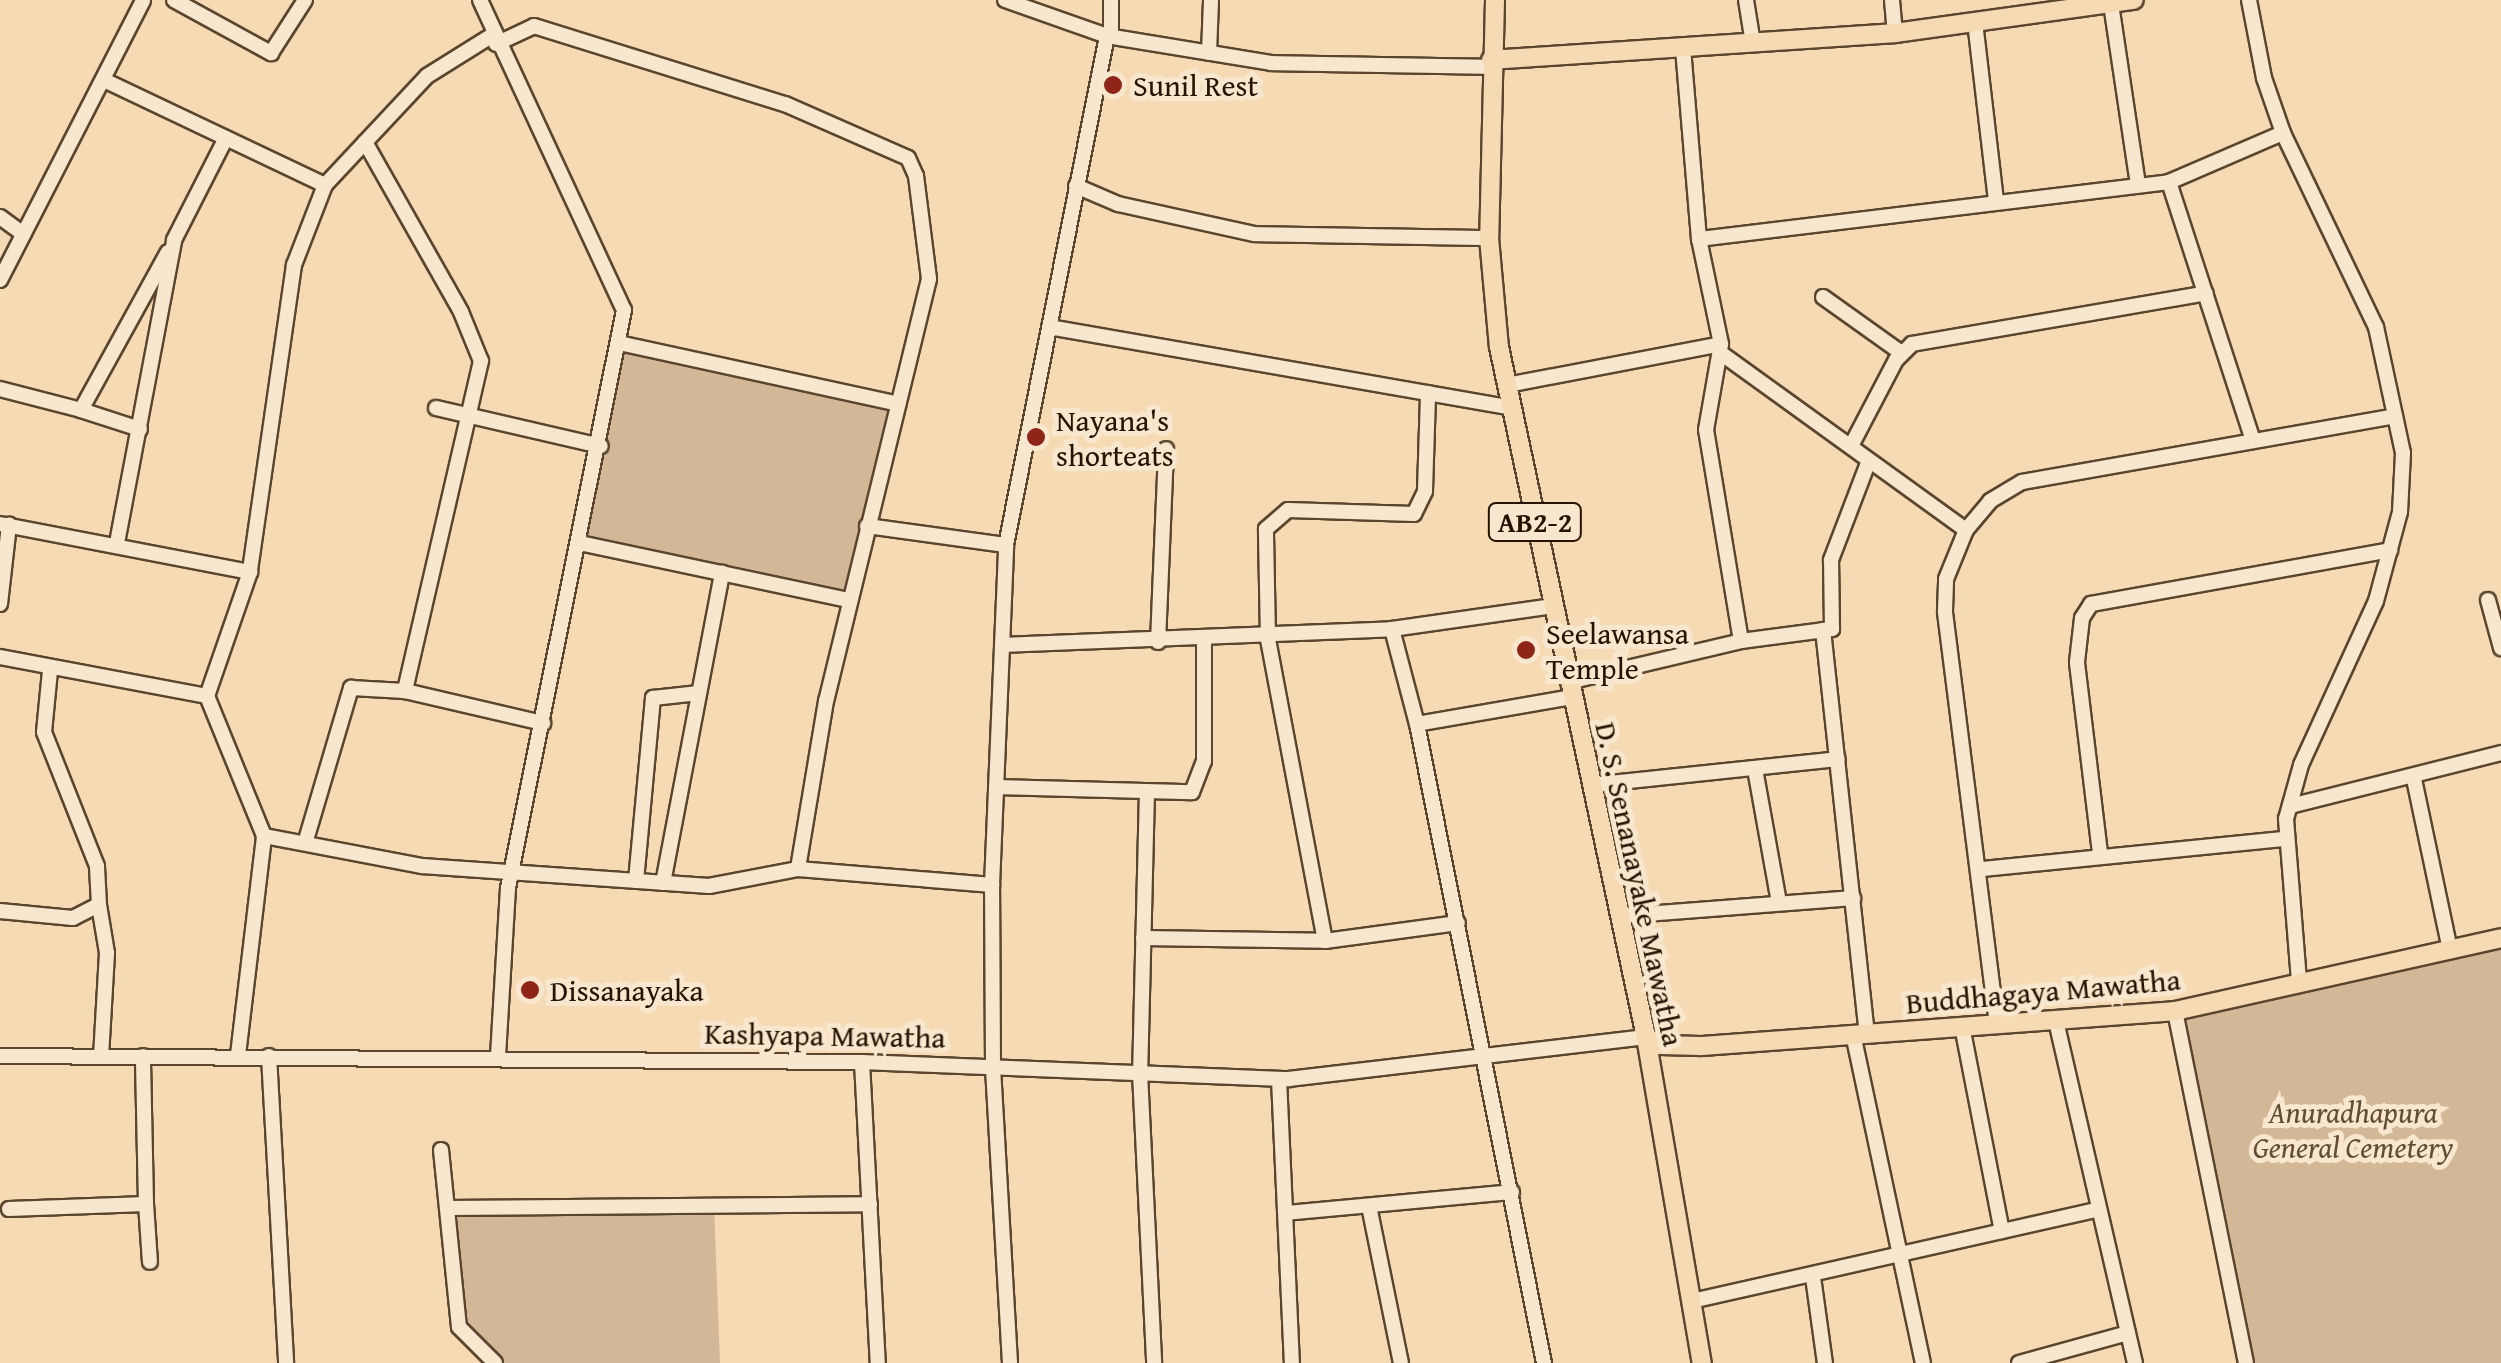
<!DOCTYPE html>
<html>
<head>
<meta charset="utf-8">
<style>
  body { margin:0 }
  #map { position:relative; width:2501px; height:1363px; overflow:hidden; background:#f5dab4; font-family:"Gentium Book Plus",serif }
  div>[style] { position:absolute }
  .green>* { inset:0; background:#d2b896; transform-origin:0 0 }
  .roads { filter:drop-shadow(2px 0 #5b452e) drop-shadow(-2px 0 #5b452e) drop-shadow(0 2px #5b452e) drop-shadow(0 -2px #5b452e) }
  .minor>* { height:14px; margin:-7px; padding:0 7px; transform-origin:7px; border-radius:7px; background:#f8e7ce }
  .major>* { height:18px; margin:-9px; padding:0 9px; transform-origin:9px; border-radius:9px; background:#f5dab4 }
  .dots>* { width:28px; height:28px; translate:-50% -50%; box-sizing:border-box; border:5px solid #f8e7ce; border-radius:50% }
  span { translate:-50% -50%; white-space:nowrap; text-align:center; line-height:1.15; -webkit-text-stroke:10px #f8e7ce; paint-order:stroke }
  .shield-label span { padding:2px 8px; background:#f8e7ce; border:2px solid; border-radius:8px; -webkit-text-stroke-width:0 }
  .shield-label { font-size:28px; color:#281301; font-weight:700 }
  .poi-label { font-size:30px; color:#281301 }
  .left { translate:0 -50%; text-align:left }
  .street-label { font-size:30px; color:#281301 }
  .park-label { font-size:30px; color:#644d35; font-style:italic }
</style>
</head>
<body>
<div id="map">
  <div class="green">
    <div style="left:619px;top:343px;width:286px;height:204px;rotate:12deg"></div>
    <div style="clip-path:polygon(2501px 939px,2501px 1363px,2252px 1363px,2175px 1011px)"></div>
    <div style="clip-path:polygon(714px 1206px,720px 1363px,495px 1363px,459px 1327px,447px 1208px)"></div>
  </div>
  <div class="roads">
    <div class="minor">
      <div style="left:174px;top:0;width:111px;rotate:28.7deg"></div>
      <div style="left:271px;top:53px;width:63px;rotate:-57.3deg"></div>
      <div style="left:480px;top:0;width:342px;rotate:65.1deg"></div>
      <div style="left:624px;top:310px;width:590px;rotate:101.35deg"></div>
      <div style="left:508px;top:888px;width:169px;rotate:93.4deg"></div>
      <div style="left:1005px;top:0;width:108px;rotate:19.4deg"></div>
      <div style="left:1107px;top:36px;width:166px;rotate:9.3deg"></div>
      <div style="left:1271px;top:63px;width:220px;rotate:1deg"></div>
      <div style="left:1746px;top:0;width:44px;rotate:80.8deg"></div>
      <div style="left:1892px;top:0;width:33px;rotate:85deg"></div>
      <div style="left:2249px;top:0;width:79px;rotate:79.1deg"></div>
      <div style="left:2264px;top:78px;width:58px;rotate:70.9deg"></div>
      <div style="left:2283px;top:133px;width:215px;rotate:64.4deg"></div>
      <div style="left:2376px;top:327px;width:129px;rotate:77.9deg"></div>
      <div style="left:2403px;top:453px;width:59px;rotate:92.9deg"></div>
      <div style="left:2400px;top:512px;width:92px;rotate:105.1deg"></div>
      <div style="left:2376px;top:601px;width:180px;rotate:114.6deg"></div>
      <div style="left:2301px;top:765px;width:56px;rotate:105.5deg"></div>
      <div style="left:2286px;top:819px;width:164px;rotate:85.4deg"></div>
      <div style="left:2111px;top:4px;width:183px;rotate:81.5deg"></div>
      <div style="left:1975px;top:22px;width:181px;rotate:83.3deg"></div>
      <div style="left:1111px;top:37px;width:37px;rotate:-90deg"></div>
      <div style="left:496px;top:44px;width:42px;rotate:-25.3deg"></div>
      <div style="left:534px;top:26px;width:263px;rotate:17.3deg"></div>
      <div style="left:785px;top:104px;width:134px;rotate:23.7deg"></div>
      <div style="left:908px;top:158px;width:20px;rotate:66deg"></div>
      <div style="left:916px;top:176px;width:104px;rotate:82.8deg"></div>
      <div style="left:929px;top:279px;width:434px;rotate:103.7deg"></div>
      <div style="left:826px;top:701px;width:170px;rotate:99.5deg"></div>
      <div style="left:1209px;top:53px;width:53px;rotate:-87.8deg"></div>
      <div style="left:106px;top:81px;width:242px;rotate:25.4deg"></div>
      <div style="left:325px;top:185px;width:149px;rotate:-46.9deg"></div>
      <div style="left:427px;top:76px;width:75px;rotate:-32deg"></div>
      <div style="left:365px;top:142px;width:195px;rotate:60.5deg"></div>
      <div style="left:461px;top:312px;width:53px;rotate:67.8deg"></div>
      <div style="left:481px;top:361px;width:339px;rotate:103deg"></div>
      <div style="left:2169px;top:182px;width:272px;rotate:72deg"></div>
      <div style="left:325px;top:185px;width:86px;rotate:111.2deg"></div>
      <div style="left:294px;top:265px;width:310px;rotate:98.2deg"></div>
      <div style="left:250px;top:572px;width:131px;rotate:109.1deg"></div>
      <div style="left:207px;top:696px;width:151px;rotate:67.8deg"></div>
      <div style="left:264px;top:836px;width:161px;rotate:10.8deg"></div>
      <div style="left:422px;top:866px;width:288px;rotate:4deg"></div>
      <div style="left:709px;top:886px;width:91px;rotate:-10.8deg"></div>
      <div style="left:798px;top:869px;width:195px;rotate:4.7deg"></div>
      <div style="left:1076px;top:186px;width:46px;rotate:23.2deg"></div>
      <div style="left:1118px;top:204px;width:140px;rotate:12.4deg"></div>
      <div style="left:1255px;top:234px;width:234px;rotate:1deg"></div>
      <div style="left:0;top:217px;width:29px;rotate:36deg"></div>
      <div style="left:1699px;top:239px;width:473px;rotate:-6.9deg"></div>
      <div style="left:2169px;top:182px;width:124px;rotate:-23.3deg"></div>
      <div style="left:0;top:280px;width:314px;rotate:-62.9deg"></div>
      <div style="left:1823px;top:297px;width:95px;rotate:35.5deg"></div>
      <div style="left:1049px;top:327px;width:469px;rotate:9.9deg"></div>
      <div style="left:619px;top:343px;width:286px;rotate:12.3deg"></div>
      <div style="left:1722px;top:354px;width:301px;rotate:35.8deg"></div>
      <div style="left:1507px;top:385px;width:218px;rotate:-10.8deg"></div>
      <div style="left:0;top:389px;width:84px;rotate:14.5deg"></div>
      <div style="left:81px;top:410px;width:180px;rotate:-61.2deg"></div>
      <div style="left:436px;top:408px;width:169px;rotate:13deg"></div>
      <div style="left:81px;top:410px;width:62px;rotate:17.9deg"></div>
      <div style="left:1851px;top:446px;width:97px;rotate:-62.4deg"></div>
      <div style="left:1896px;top:360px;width:23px;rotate:-45deg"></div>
      <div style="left:1912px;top:344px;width:298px;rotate:-9.8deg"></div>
      <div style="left:0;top:524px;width:255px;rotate:10.9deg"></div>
      <div style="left:867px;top:526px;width:140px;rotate:7.8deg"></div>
      <div style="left:117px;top:543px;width:308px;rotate:-79.3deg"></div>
      <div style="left:174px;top:240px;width:114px;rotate:-63deg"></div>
      <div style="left:580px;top:543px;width:275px;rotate:12deg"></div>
      <div style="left:2488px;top:600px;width:50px;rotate:74.8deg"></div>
      <div style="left:0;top:604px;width:80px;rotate:-83.5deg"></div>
      <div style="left:1392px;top:629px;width:98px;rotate:75.3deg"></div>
      <div style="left:1417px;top:724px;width:651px;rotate:78.76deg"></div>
      <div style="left:1823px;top:630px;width:405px;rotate:83.8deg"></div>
      <div style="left:1741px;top:641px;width:92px;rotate:-7.5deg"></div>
      <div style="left:1832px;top:629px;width:69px;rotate:-90.8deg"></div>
      <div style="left:1831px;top:560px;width:104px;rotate:-69.1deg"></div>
      <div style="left:1158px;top:642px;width:193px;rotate:-87.6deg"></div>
      <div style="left:1002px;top:645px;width:390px;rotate:-2.3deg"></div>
      <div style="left:1392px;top:629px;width:163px;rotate:-8.1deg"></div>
      <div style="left:0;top:657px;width:211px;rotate:10.7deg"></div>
      <div style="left:1568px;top:682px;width:178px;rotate:-13.3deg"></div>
      <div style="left:1741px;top:641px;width:214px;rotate:-99.4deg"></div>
      <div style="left:1706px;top:430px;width:87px;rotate:-80.1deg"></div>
      <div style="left:1721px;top:344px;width:107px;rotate:-101.8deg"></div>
      <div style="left:1699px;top:239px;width:191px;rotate:-94.8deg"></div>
      <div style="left:1417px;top:724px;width:157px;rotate:-9.9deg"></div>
      <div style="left:1755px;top:769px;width:135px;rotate:79.8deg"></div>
      <div style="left:2414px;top:779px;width:175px;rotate:78.1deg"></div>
      <div style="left:1591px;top:785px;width:248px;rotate:-6deg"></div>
      <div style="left:996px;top:787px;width:196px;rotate:1.5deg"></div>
      <div style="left:1192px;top:792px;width:33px;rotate:-69deg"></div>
      <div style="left:1204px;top:761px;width:119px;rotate:-90deg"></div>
      <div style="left:1147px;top:791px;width:282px;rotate:91.4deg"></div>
      <div style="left:1140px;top:1073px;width:290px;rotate:87.2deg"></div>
      <div style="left:2290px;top:806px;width:218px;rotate:-14.1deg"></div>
      <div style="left:306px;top:840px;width:159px;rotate:-73.5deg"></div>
      <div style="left:351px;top:688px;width:54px;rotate:3.2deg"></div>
      <div style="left:405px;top:691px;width:142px;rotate:13.1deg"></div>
      <div style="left:2100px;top:853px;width:192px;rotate:-96.9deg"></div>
      <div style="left:2077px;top:662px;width:44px;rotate:-83.5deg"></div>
      <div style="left:2082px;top:618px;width:17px;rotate:-57deg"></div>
      <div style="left:2091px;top:604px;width:304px;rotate:-10.2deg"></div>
      <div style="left:1982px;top:869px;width:303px;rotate:-5.7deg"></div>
      <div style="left:636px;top:881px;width:184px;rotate:-84.7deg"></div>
      <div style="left:653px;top:698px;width:46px;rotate:-6.2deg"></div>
      <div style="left:663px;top:883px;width:316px;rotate:-79.2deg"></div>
      <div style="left:99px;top:905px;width:49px;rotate:80.5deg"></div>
      <div style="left:107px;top:953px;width:103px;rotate:93.3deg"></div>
      <div style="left:0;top:911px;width:73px;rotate:5.5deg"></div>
      <div style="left:73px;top:918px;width:29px;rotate:-27deg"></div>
      <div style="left:99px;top:905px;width:39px;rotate:-93deg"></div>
      <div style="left:97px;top:866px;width:144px;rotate:-111.6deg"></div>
      <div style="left:44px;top:732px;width:61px;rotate:-84.4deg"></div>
      <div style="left:1620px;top:916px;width:234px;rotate:-4.4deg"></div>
      <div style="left:1143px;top:938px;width:182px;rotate:0.9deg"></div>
      <div style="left:1325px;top:941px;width:134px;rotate:-7.7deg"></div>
      <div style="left:1325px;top:941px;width:308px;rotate:-100.7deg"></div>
      <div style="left:1268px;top:638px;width:109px;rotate:-91.1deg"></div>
      <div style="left:1266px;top:529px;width:29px;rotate:-41deg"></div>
      <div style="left:1288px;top:510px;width:126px;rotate:1.8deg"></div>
      <div style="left:1414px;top:514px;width:25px;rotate:-64deg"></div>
      <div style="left:1425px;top:491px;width:98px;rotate:-88.2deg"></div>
      <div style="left:2175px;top:1011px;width:359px;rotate:78.6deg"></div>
      <div style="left:2056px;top:1021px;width:351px;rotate:77deg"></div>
      <div style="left:1997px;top:1024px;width:416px;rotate:-97.2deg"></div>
      <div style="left:1945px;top:611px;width:32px;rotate:-88deg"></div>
      <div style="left:1946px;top:579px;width:53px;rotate:-67.8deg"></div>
      <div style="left:1966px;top:530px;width:38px;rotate:-50deg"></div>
      <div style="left:1990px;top:501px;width:37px;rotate:-31deg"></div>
      <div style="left:2022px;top:482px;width:379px;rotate:-10deg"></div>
      <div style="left:1962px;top:1026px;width:209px;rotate:79deg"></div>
      <div style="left:1853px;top:1034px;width:336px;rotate:78deg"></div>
      <div style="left:238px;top:1055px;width:221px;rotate:-83.2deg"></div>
      <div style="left:0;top:1056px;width:862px;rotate:0.4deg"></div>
      <div style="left:862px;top:1062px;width:427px;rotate:2.3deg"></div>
      <div style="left:1289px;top:1079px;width:359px;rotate:-6.7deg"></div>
      <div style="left:269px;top:1056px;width:307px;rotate:86.8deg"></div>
      <div style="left:862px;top:1062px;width:301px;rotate:87deg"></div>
      <div style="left:1279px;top:1079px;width:284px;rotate:87.4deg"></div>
      <div style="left:441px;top:1150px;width:178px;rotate:84.2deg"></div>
      <div style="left:459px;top:1327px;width:51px;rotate:45deg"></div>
      <div style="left:146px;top:1204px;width:58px;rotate:86.1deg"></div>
      <div style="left:1369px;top:1206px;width:160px;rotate:78.5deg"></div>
      <div style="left:447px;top:1208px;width:423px;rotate:-0.5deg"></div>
      <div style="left:9px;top:1209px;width:137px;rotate:-2.1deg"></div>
      <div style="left:146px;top:1204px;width:148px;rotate:-91.2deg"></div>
      <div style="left:1286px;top:1213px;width:227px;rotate:-5.3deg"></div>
      <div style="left:1813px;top:1277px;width:87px;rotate:82.1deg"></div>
      <div style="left:1692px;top:1301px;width:417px;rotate:-12.7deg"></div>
      <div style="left:1010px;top:1363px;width:296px;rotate:-93.3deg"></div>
      <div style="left:993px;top:1067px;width:182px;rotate:-90.3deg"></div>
      <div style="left:992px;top:885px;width:340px;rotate:-87.6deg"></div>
      <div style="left:1006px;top:545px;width:519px;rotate:-78.78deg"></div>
      <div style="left:2019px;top:1363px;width:113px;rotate:-15.4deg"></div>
    </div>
    <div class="major">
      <div style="left:1495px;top:0;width:238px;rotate:91.4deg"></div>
      <div style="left:1489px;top:238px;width:109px;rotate:84.8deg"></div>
      <div style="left:1499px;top:347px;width:705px;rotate:77.97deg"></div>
      <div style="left:1646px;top:1037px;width:331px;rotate:80.3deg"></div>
      <div style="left:1491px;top:60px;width:405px;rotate:-3.8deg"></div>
      <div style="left:1895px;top:33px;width:241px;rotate:-7.9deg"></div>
      <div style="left:1646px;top:1037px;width:16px;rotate:30deg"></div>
      <div style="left:1660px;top:1045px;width:41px;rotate:1.4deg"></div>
      <div style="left:1701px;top:1046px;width:475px;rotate:-4.2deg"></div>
      <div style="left:2175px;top:1011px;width:334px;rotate:-12.6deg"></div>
    </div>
  </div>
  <div class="dots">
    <div style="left:1113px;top:85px;background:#8f2418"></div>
    <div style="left:1036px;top:437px;background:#8f2418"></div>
    <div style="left:1526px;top:650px;background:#8f2418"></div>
    <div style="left:530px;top:990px;background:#8f2418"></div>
  </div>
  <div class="shield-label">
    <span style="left:1535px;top:522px">AB2-2</span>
  </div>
  <div class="poi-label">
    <span class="left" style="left:1133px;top:85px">Sunil Rest</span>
    <span class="left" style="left:1056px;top:437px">Nayana's<br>shorteats</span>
    <span class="left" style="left:1546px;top:650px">Seelawansa<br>Temple</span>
    <span class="left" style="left:550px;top:990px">Dissanayaka</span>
  </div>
  <div class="street-label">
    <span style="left:1640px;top:884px;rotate:78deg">D. S. Senanayake Mawatha</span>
    <span style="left:2043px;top:991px;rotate:-5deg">Buddhagaya Mawatha</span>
    <span style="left:825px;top:1035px;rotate:1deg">Kashyapa Mawatha</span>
  </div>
  <div class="park-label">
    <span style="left:2353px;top:1129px">Anuradhapura<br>General Cemetery</span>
  </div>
</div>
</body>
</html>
